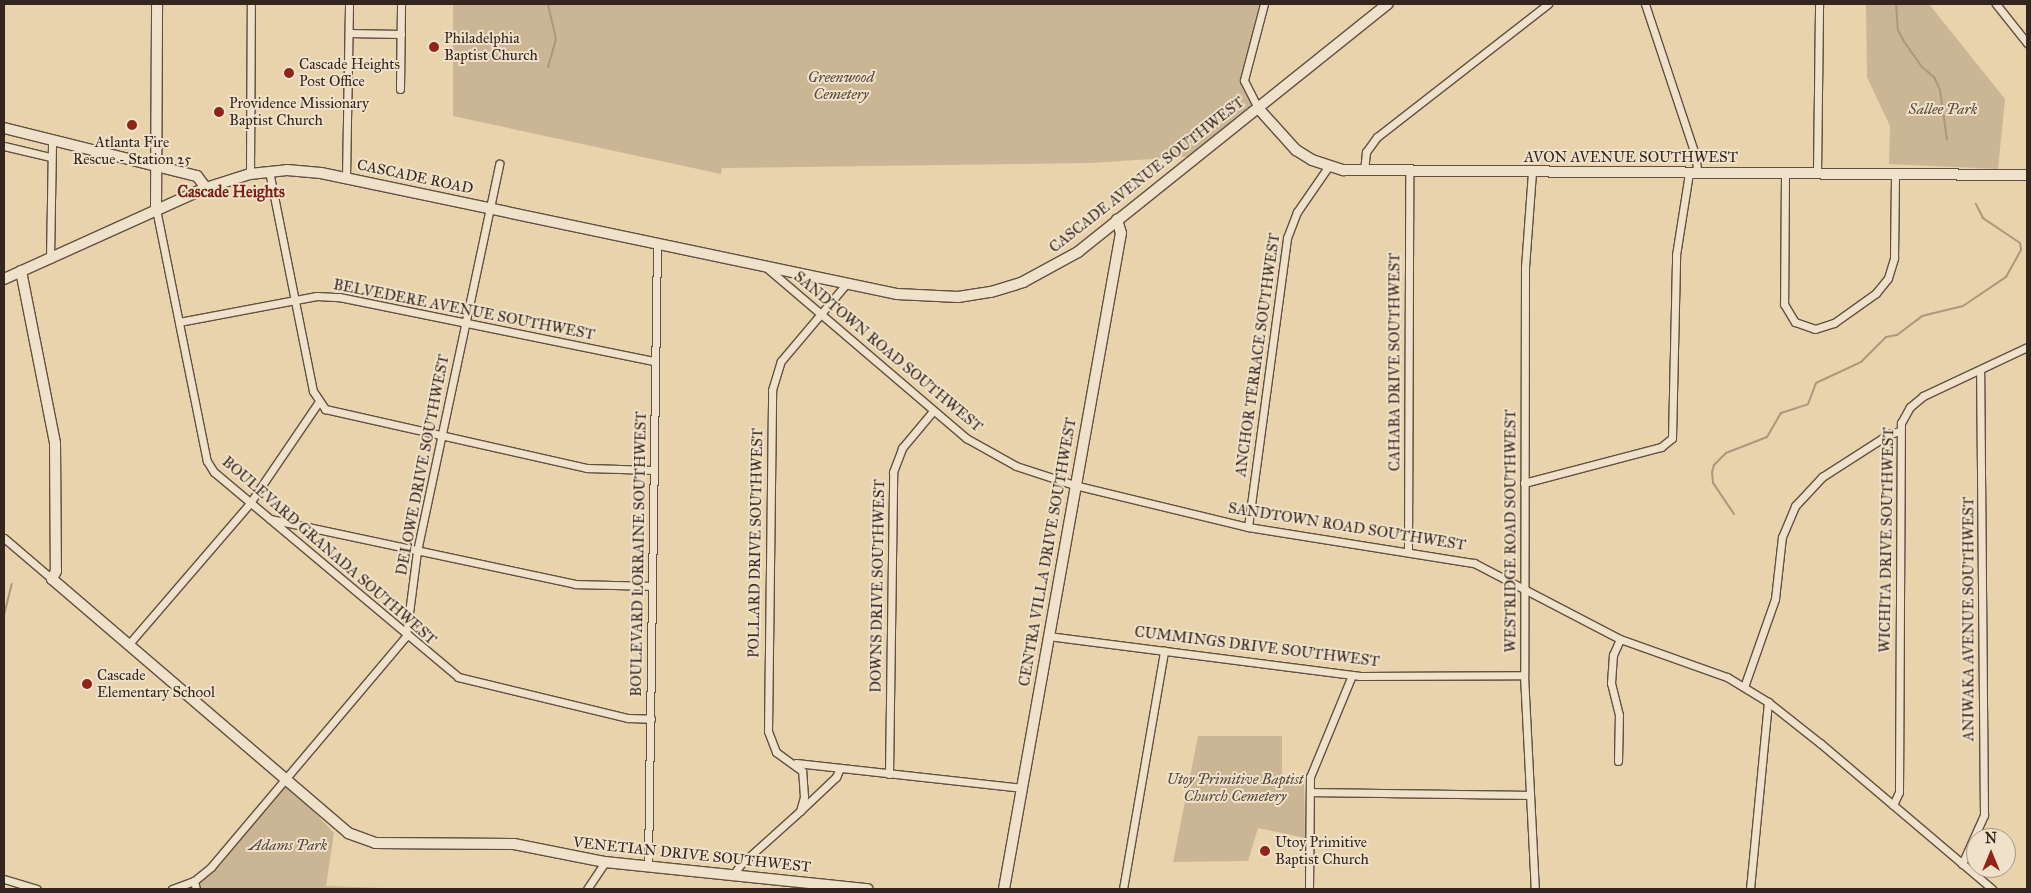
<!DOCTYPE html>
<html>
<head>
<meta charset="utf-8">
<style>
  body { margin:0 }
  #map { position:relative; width:2031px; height:893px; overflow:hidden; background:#e8d3ad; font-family:"IM FELL Great Primer",serif }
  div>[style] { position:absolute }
  .green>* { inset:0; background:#cab595 }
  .stream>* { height:2px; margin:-1px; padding:0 1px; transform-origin:1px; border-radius:1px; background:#ab987d }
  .roads { filter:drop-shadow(1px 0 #625042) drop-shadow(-1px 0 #625042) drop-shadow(0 1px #625042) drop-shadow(0 -1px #625042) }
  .street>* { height:7px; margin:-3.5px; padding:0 3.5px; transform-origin:3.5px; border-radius:3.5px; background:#f0e2ca }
  .secondary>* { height:10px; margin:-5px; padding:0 5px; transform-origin:5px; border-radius:5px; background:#f0e2ca }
  .dots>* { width:14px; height:14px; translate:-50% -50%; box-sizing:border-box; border:2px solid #f0e2ca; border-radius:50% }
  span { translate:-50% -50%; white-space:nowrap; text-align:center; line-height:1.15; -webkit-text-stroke:4px #f0e2ca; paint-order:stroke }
  .poi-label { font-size:15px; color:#35251f }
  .left { translate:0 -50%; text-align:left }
  .park-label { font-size:15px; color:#5a493c; font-style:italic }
  .street-label { font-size:15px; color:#35251f }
  .neighbourhood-label { font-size:16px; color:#7a1f14; font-weight:700 }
  .frame { position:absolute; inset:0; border:5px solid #35251f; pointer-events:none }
  .north { position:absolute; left:1966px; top:828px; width:50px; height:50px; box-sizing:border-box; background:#f0e2ca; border:1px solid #a59686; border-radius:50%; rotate:0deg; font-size:14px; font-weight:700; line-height:20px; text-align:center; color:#35251f }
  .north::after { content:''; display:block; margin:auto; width:18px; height:22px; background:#8f2418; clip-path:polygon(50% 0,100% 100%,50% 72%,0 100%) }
</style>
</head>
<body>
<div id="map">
  <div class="green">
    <div style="clip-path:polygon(453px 4px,1262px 4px,1244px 80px,1258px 108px,1197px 156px,1090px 163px,722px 168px,721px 174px,453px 116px)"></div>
    <div style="clip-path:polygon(1866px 4px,1929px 4px,2005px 99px,1998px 169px,1889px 164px,1890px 126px,1867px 77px)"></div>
    <div style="clip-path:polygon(1198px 736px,1282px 736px,1282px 782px,1304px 784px,1305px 838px,1258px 828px,1248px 861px,1173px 862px)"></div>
    <div style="clip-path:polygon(287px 783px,334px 833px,326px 886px,412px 889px,166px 889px,197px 882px)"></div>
  </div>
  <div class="stream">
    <div style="left:1896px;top:4px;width:26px;rotate:86deg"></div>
    <div style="left:1898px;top:30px;width:11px;rotate:63deg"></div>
    <div style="left:1903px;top:40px;width:33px;rotate:55deg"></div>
    <div style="left:1922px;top:67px;width:16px;rotate:40deg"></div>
    <div style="left:1934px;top:77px;width:14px;rotate:65deg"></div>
    <div style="left:1940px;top:90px;width:50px;rotate:82deg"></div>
    <div style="left:548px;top:67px;width:29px;rotate:-74deg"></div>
    <div style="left:556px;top:39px;width:36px;rotate:-103deg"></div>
    <div style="left:1734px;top:514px;width:37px;rotate:-124deg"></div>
    <div style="left:1713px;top:483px;width:11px;rotate:-95deg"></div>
    <div style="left:1712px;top:472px;width:7px;rotate:-74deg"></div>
    <div style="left:1714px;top:465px;width:17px;rotate:-45deg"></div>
    <div style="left:1726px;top:453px;width:44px;rotate:-21.3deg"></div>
    <div style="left:1767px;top:437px;width:28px;rotate:-60deg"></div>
    <div style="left:1781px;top:413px;width:28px;rotate:-18deg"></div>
    <div style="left:1808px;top:404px;width:22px;rotate:-69deg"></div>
    <div style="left:1816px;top:383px;width:50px;rotate:-25deg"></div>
    <div style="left:1861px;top:362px;width:35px;rotate:-45deg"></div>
    <div style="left:1886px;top:337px;width:11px;rotate:-10deg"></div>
    <div style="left:1897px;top:335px;width:31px;rotate:-37deg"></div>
    <div style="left:1922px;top:316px;width:42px;rotate:-13.7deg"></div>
    <div style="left:1963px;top:306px;width:52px;rotate:-34deg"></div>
    <div style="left:2006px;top:277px;width:31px;rotate:-61deg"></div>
    <div style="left:2021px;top:250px;width:7px;rotate:-98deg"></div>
    <div style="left:2020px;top:243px;width:45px;rotate:-146deg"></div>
    <div style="left:1983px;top:218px;width:16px;rotate:-117deg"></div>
    <div style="left:4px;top:615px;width:32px;rotate:-76deg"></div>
  </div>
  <div class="roads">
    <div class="street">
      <div style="left:1645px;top:4px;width:161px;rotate:71.6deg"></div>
      <div style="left:1696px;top:157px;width:16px;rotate:86deg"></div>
      <div style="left:1996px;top:4px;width:50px;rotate:51.5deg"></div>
      <div style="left:349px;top:33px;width:52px;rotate:1.1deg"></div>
      <div style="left:400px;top:89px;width:85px;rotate:-89.3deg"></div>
      <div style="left:1258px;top:108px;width:31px;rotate:-117deg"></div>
      <div style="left:1244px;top:80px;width:79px;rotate:-75.3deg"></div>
      <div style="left:4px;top:146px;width:47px;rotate:13.4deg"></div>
      <div style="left:269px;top:171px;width:224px;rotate:78.7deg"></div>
      <div style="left:313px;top:391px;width:22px;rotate:56deg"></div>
      <div style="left:325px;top:409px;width:269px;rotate:12.7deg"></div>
      <div style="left:587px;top:468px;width:66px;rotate:1.7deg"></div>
      <div style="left:1364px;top:171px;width:19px;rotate:-84deg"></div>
      <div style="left:1366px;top:152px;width:19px;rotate:-54deg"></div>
      <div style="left:1377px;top:137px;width:217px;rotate:-37.9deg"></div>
      <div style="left:1532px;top:172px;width:95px;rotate:94.2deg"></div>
      <div style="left:1525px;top:267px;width:408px;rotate:90.1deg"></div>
      <div style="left:1524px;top:675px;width:214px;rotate:87.1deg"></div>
      <div style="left:250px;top:174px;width:170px;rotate:-89.7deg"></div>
      <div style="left:1785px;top:174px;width:130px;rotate:90.4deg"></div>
      <div style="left:1784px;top:304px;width:21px;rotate:59deg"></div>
      <div style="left:1795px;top:322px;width:21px;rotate:19deg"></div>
      <div style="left:1815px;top:329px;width:20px;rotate:-18deg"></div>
      <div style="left:1834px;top:323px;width:52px;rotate:-35.5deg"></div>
      <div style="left:1876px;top:293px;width:19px;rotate:-51deg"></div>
      <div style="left:1888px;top:278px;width:21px;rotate:-73deg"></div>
      <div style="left:1894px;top:258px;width:84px;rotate:-89.3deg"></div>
      <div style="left:1817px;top:174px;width:170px;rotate:-89.3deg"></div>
      <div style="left:346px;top:178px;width:173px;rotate:-89deg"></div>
      <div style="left:156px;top:209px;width:257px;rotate:78.6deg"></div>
      <div style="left:207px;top:461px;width:13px;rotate:58deg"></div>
      <div style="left:214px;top:472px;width:319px;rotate:40deg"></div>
      <div style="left:458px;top:677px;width:175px;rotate:13.6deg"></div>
      <div style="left:628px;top:718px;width:23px;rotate:2deg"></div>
      <div style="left:50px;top:259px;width:117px;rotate:-89deg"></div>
      <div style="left:767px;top:268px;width:262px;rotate:40.5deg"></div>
      <div style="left:966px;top:438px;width:57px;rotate:29.2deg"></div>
      <div style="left:1016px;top:466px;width:61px;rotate:18.1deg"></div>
      <div style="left:1074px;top:485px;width:179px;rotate:13.6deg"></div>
      <div style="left:1248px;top:527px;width:229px;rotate:9.1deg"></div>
      <div style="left:1474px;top:563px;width:165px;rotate:27.5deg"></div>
      <div style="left:1620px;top:639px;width:114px;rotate:19.6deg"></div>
      <div style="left:1727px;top:677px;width:48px;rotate:31.4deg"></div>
      <div style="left:1768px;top:702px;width:66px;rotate:38.3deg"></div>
      <div style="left:1820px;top:743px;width:226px;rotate:40.3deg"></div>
      <div style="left:179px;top:322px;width:140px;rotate:-10.7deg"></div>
      <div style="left:317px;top:296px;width:22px;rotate:3deg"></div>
      <div style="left:339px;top:297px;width:321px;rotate:11.5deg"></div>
      <div style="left:1524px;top:483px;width:142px;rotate:-14.7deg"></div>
      <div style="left:1661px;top:447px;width:14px;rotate:-39deg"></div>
      <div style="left:1672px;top:438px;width:183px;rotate:-88.7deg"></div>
      <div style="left:1676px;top:255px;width:83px;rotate:-81deg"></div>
      <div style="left:270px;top:519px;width:312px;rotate:12deg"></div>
      <div style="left:575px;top:584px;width:77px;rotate:1.5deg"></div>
      <div style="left:1248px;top:527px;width:292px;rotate:-82.3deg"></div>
      <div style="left:1287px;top:238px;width:28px;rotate:-69deg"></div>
      <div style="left:1297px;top:212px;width:55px;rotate:-55.4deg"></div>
      <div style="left:4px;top:538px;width:63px;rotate:40.5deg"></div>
      <div style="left:1408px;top:552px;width:380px;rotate:-89.8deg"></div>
      <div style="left:1048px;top:636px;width:315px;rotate:7.3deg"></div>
      <div style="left:1360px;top:676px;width:164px;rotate:-0.3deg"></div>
      <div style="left:128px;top:645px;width:187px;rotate:-49.3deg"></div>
      <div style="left:250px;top:503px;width:121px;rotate:-55.8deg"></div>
      <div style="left:1744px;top:687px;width:93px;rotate:-70.6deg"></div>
      <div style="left:1775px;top:599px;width:62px;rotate:-83.6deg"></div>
      <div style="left:1782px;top:537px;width:34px;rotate:-67deg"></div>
      <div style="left:1795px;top:506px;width:40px;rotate:-47deg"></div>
      <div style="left:1822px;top:477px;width:80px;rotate:-32.7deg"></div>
      <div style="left:1889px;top:434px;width:11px;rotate:-15deg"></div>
      <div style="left:1618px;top:761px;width:46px;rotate:-88.8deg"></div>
      <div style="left:1619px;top:715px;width:33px;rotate:-104deg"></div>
      <div style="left:1611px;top:683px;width:28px;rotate:-86deg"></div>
      <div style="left:1613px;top:655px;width:17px;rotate:-66deg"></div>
      <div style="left:796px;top:763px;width:226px;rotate:6.3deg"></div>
      <div style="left:889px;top:774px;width:302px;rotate:-89.2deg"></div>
      <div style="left:893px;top:472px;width:26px;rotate:-69deg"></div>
      <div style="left:902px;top:448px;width:48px;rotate:-50deg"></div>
      <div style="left:1310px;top:792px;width:220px;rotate:0.8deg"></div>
      <div style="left:1893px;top:805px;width:14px;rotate:-65deg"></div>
      <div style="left:1899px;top:792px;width:369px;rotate:-89.7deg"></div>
      <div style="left:1901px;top:423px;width:18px;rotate:-61deg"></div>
      <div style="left:1910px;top:407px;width:17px;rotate:-40deg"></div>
      <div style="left:1923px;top:396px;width:115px;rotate:-25.2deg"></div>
      <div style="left:800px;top:811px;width:50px;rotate:-43.4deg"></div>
      <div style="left:836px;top:777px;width:10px;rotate:-66deg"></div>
      <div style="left:1962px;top:864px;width:54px;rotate:-65.8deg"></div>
      <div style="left:1984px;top:815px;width:445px;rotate:-90.5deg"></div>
      <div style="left:648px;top:865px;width:621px;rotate:-89.17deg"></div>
      <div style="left:734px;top:874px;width:11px;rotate:-56deg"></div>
      <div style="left:740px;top:865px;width:81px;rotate:-42deg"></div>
      <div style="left:800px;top:811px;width:15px;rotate:-74deg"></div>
      <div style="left:804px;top:797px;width:26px;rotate:-94deg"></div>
      <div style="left:802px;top:771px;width:32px;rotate:-144deg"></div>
      <div style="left:776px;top:752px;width:22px;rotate:-111deg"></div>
      <div style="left:768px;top:731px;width:341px;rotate:-89.3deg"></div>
      <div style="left:772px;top:390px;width:30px;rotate:-73deg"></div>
      <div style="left:781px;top:361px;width:101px;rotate:-49.8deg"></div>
      <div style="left:4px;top:879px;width:34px;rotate:17deg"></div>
      <div style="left:194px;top:881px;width:8px;rotate:76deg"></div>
      <div style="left:172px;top:889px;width:23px;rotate:-20deg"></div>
      <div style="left:194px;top:881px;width:22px;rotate:-39deg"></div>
      <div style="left:211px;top:867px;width:302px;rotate:-49.8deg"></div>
      <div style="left:406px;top:636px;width:86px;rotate:-82.6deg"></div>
      <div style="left:417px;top:551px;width:396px;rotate:-78deg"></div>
      <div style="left:587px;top:889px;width:32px;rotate:-56deg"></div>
      <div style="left:1123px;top:889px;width:242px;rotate:-80.2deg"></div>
      <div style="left:1309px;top:889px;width:112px;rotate:-89.5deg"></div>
      <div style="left:1310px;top:777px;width:110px;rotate:-67.6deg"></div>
      <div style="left:1750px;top:889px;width:188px;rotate:-84.5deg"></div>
    </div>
    <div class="secondary">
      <div style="left:1258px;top:108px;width:57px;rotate:47.9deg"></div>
      <div style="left:1296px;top:150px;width:19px;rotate:32deg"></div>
      <div style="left:1312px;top:160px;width:33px;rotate:18deg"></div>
      <div style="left:1343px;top:170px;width:684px;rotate:0.42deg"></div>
      <div style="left:4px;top:128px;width:199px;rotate:14deg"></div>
      <div style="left:197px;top:176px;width:15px;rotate:53deg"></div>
      <div style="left:156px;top:209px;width:205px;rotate:-89.7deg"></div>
      <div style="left:21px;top:271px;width:175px;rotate:78.8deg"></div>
      <div style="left:55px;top:443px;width:128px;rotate:89.6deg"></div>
      <div style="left:56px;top:571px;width:9px;rotate:117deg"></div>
      <div style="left:52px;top:579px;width:390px;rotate:40.6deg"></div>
      <div style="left:348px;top:833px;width:29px;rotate:20deg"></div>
      <div style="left:375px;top:843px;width:139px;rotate:0.4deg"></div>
      <div style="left:514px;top:844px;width:93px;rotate:11.2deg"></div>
      <div style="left:605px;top:862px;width:264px;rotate:5.9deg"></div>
      <div style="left:4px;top:279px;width:222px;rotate:-24.3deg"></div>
      <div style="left:206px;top:188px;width:46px;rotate:-17.7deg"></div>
      <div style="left:250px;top:174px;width:37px;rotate:-6deg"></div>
      <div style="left:287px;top:170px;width:34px;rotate:5deg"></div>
      <div style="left:321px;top:173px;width:589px;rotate:11.86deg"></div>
      <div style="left:897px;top:294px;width:61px;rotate:2.8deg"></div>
      <div style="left:958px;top:297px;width:33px;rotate:-9deg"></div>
      <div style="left:991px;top:292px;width:34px;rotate:-17deg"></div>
      <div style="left:1023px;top:282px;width:63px;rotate:-28.6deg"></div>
      <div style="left:1078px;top:252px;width:397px;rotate:-38.7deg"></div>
      <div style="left:1004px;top:889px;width:666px;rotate:-79.89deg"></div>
      <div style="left:1121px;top:233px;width:14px;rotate:-107deg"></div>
    </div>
  </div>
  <div class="dots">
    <div style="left:434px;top:47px;background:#8f2418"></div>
    <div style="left:289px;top:73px;background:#8f2418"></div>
    <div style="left:219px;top:112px;background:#8f2418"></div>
    <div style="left:132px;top:125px;background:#8f2418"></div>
    <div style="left:87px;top:684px;background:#8f2418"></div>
    <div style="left:1265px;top:851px;background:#8f2418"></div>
  </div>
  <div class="poi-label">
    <span class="left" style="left:444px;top:47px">Philadelphia<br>Baptist Church</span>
    <span class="left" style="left:299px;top:73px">Cascade Heights<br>Post Office</span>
    <span class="left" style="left:229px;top:112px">Providence Missionary<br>Baptist Church</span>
    <span style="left:132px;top:151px">Atlanta Fire<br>Rescue - Station 25</span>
    <span class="left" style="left:97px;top:684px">Cascade<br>Elementary School</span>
    <span class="left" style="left:1275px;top:851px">Utoy Primitive<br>Baptist Church</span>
  </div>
  <div class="park-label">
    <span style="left:841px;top:86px">Greenwood<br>Cemetery</span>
    <span style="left:1943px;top:110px">Sallee Park</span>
    <span style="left:1235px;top:788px">Utoy Primitive Baptist<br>Church Cemetery</span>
    <span style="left:288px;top:846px">Adams Park</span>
  </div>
  <div class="street-label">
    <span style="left:1631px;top:158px">AVON AVENUE SOUTHWEST</span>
    <span style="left:1147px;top:175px;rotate:-38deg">CASCADE AVENUE SOUTHWEST</span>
    <span style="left:415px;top:177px;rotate:12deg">CASCADE ROAD</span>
    <span style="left:464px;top:310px;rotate:11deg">BELVEDERE AVENUE SOUTHWEST</span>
    <span style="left:888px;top:352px;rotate:40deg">SANDTOWN ROAD SOUTHWEST</span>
    <span style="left:1258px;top:355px;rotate:-82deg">ANCHOR TERRACE SOUTHWEST</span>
    <span style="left:1395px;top:362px;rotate:-90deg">CAHABA DRIVE SOUTHWEST</span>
    <span style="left:423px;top:465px;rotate:-79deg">DELOWE DRIVE SOUTHWEST</span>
    <span style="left:1347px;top:527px;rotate:9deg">SANDTOWN ROAD SOUTHWEST</span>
    <span style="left:1511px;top:531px;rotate:-90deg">WESTRIDGE ROAD SOUTHWEST</span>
    <span style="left:1887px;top:540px;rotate:-89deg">WICHITA DRIVE SOUTHWEST</span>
    <span style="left:756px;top:543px;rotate:-89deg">POLLARD DRIVE SOUTHWEST</span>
    <span style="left:329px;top:551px;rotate:41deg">BOULEVARD GRANADA SOUTHWEST</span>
    <span style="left:1048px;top:552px;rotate:-80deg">CENTRA VILLA DRIVE SOUTHWEST</span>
    <span style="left:639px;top:554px;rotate:-89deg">BOULEVARD LORRAINE SOUTHWEST</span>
    <span style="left:878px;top:586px;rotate:-89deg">DOWNS DRIVE SOUTHWEST</span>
    <span style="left:1969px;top:619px;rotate:-90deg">ANIWAKA AVENUE SOUTHWEST</span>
    <span style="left:1257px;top:647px;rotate:7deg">CUMMINGS DRIVE SOUTHWEST</span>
    <span style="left:692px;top:855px;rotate:6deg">VENETIAN DRIVE SOUTHWEST</span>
  </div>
  <div class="neighbourhood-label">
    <span style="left:231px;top:192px">Cascade Heights</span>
  </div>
  <div class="frame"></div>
  <div class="north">N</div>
</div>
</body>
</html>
